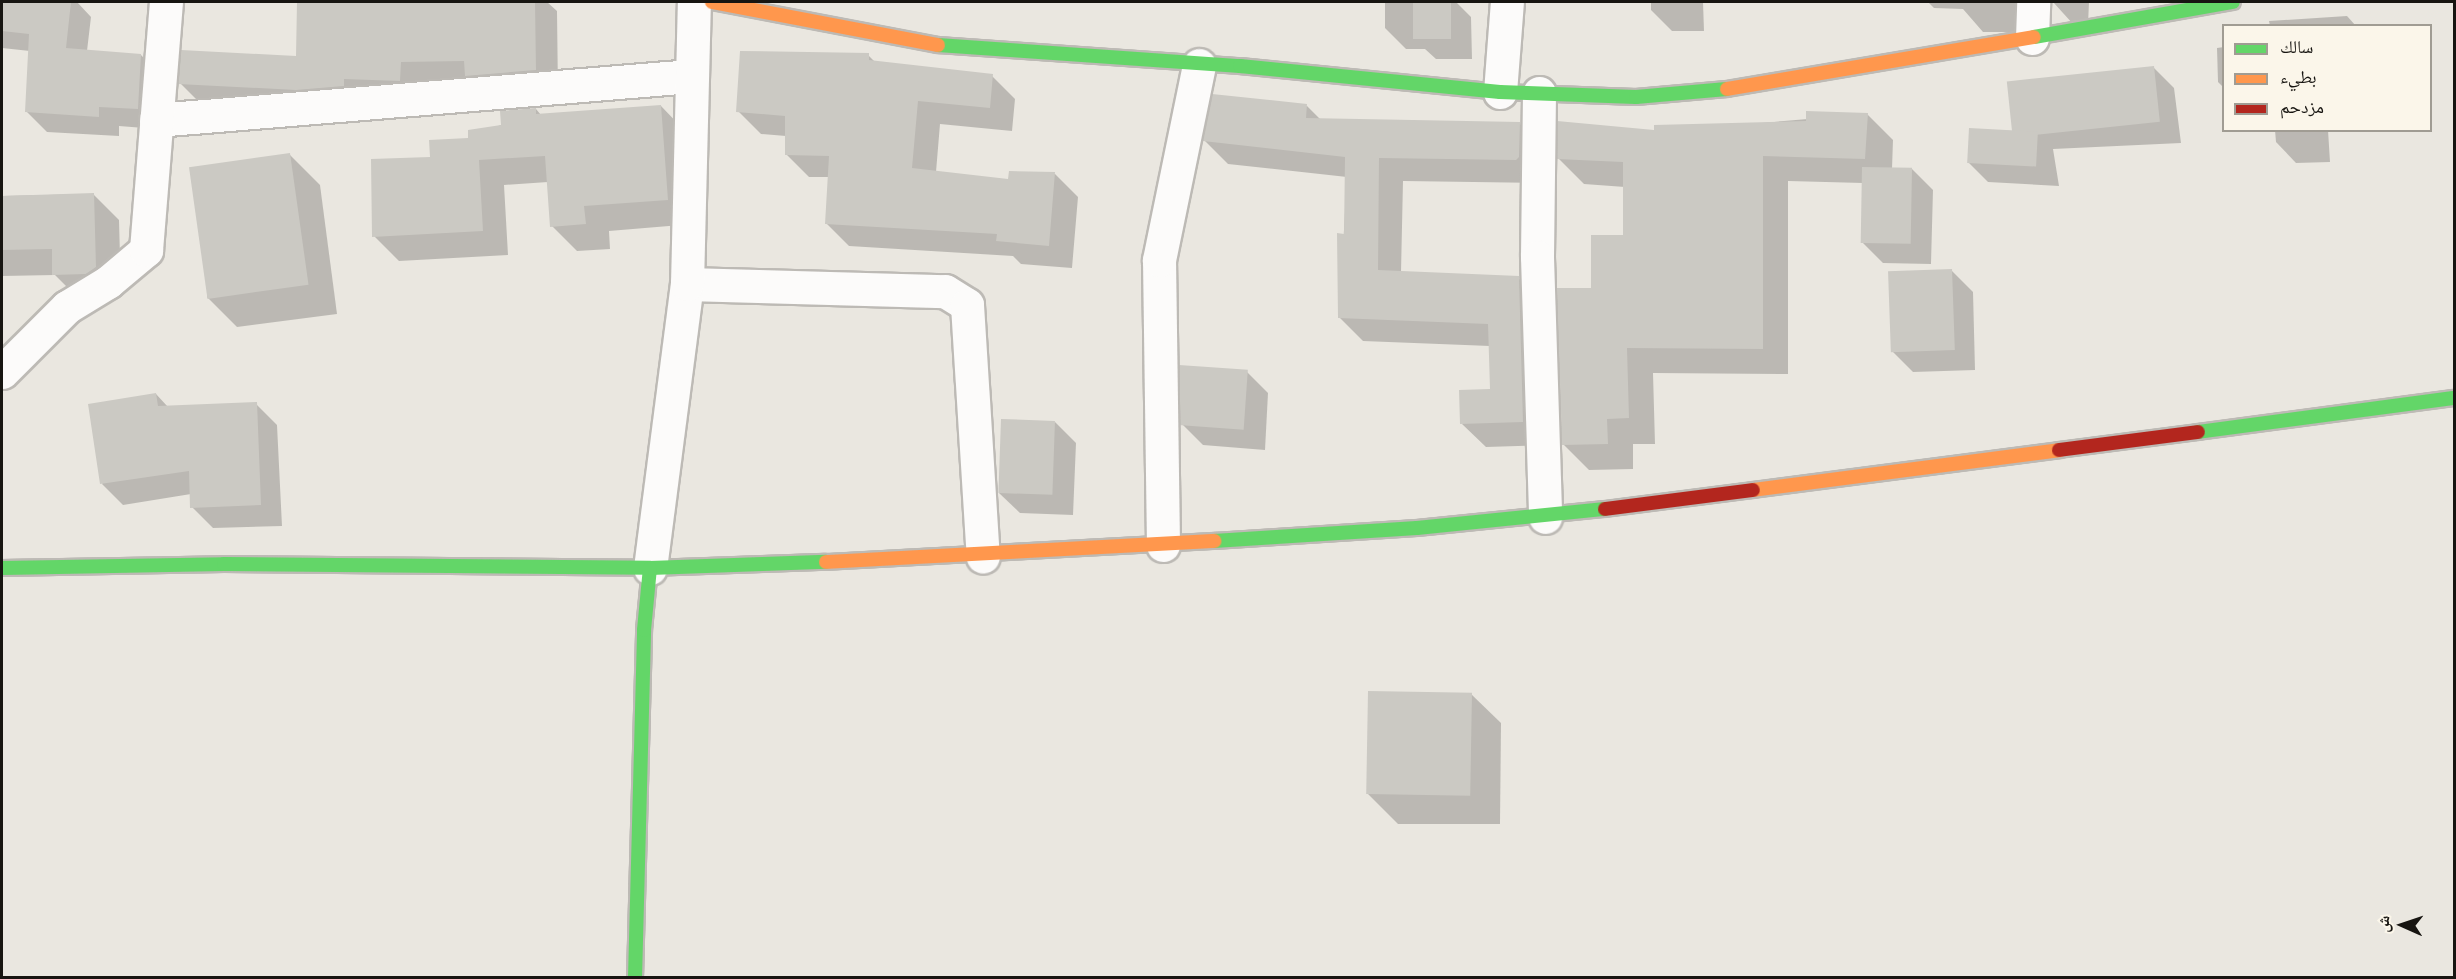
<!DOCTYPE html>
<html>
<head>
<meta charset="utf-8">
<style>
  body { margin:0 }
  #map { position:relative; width:2456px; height:979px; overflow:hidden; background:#eae7e0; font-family:Bitter,"Noto Naskh Arabic",serif }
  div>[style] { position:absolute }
  .shadow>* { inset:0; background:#0003 }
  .building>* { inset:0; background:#cbc9c3; transform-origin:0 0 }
  .roads { filter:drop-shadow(2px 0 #bdbab5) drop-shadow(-2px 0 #bdbab5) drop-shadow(0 2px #bdbab5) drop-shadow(0 -2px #bdbab5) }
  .street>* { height:33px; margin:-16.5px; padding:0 16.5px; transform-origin:16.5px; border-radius:16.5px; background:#fcfbfa }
  .fast>* { height:14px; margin:-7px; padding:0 7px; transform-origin:7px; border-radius:7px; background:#63d668 }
  .slow>* { height:14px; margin:-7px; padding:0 7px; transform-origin:7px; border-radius:7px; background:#ff974d }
  .jam>* { height:14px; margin:-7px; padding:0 7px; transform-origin:7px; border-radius:7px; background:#b3261e }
  span { translate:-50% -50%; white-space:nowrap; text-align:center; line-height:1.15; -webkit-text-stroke:5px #fbf6ea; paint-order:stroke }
  .frame { position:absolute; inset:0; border:3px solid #171511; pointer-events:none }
  .legend { position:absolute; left:2222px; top:24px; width:210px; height:108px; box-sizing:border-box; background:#fbf6ea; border:2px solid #a09c93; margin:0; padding:8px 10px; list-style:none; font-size:18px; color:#171511 }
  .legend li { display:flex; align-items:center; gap:12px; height:30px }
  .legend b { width:30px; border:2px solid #a09c93 }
  .north { position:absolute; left:2372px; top:895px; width:60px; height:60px; -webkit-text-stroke:4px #fbf6ea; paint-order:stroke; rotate:273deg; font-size:16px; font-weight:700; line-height:24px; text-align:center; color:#171511 }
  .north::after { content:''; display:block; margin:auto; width:21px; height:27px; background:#171511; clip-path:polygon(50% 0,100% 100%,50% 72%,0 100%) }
</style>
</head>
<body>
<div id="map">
  <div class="shadow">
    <div style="clip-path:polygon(2px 2px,77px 2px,91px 17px,87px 51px,141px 55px,161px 76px,157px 129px,119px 126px,119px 136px,47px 132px,26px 111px,30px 51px,2px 48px)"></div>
    <div style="clip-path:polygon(297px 2px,547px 2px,557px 11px,558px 93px,203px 106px,180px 83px,298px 57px)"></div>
    <div style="clip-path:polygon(1385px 2px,1456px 2px,1471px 17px,1472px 59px,1436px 59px,1425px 49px,1406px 49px,1385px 28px)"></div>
    <div style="clip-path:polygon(1651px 2px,1703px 2px,1704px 31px,1672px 31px,1651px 10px)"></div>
    <div style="clip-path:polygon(1928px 2px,2089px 2px,2088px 25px,2073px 24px,2053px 2px,2037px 11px,2033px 32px,1983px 32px,1963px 9px,1934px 8px)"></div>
    <div style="clip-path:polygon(2347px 16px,2356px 26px,2270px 26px,2269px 21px)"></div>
    <div style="clip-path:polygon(2224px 47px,2224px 88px,2218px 82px,2217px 48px)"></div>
    <div style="clip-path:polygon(868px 55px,876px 63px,992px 76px,1015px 99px,1012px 131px,940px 124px,936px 172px,1010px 180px,1055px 174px,1078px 197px,1072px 268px,1021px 264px,1013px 256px,849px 246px,826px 223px,829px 177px,809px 177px,786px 154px,786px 136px,761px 134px,738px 111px)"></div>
    <div style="clip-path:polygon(2153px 67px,2174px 88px,2181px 143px,2053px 149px,2059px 186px,1988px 182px,1969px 163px,2015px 132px,2012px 130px)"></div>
    <div style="clip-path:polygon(661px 106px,686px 132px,693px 224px,609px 231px,610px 249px,577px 251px,552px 226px,548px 182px,504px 185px,508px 255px,399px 261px,374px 236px,432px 159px,470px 139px,536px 109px,541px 115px)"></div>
    <div style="clip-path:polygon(1307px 106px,1321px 120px,1519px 123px,1543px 147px,1540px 183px,1403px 181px,1401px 273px,1518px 278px,1542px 301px,1546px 445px,1486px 447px,1462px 424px,1491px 391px,1490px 346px,1363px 341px,1339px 317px,1347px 177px,1228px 164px,1204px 140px)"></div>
    <div style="clip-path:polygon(1867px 114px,1893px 140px,1892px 169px,1912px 169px,1933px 190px,1931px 264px,1883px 263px,1862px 242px,1863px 183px,1788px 181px,1788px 374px,1653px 373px,1655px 444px,1633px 444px,1633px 469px,1589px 470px,1563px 444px,1592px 289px,1625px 236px,1625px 187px,1584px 184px,1558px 158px,1655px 132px)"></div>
    <div style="clip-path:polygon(2275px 130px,2328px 130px,2330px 162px,2296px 163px,2276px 142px)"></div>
    <div style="clip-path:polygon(290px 155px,320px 185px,337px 314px,237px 327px,207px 297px)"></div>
    <div style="clip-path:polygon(93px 194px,119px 220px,121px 293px,112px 299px,80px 300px,55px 275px,2px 276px,2px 196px)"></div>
    <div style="clip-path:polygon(1952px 271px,1973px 292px,1975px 370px,1913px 372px,1892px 351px)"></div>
    <div style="clip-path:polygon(1247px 372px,1268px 393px,1265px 450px,1203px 445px,1182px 424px)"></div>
    <div style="clip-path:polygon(156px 394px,168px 407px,256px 404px,277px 425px,282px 526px,213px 528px,192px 507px,191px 494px,123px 505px,102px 484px)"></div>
    <div style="clip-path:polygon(1055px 422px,1076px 443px,1073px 515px,1020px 513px,999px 493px)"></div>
    <div style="clip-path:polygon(1471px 694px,1501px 723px,1500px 824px,1398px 824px,1368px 794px)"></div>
  </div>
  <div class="building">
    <div style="clip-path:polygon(2px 2px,71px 2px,66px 48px,141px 54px,138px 109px,99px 107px,99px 117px,25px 112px,29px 34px,2px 31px)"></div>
    <div style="clip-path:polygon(297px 2px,535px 2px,536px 70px,465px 76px,464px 61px,401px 62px,400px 81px,344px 79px,344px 86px,296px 90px,178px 84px,181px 50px,296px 56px)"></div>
    <div style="left:1413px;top:2px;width:38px;height:37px"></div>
    <div style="clip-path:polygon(740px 51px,869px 53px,869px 60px,993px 74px,990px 108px,918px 101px,912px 168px,1008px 179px,1009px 171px,1055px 172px,1049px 246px,996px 241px,997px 234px,825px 224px,829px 156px,785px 155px,785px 116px,736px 112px)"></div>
    <div style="left:2154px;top:66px;width:56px;height:148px;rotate:84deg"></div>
    <div style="clip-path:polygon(1212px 94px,1307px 104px,1306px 118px,1520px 122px,1519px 157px,1516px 160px,1379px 158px,1378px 270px,1519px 276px,1523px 422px,1460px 424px,1459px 390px,1490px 389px,1488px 324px,1338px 318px,1337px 233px,1344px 234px,1345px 157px,1203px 141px)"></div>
    <div style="clip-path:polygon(661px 105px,668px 200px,584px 206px,586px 224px,550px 227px,545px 156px,479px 160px,483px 231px,372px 237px,371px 159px,430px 157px,429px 140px,468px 138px,468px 130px,501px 125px,500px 111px,536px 108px,536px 114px)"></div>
    <div style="clip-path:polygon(1806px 111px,1868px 113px,1865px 159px,1763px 156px,1763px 349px,1627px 348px,1629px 418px,1607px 419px,1608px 444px,1562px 445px,1557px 288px,1591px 288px,1591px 235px,1623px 235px,1623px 162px,1557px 159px,1557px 121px,1654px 130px,1654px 125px,1806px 121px)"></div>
    <div style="left:1969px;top:128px;width:69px;height:35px;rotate:3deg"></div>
    <div style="left:290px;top:153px;width:133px;height:102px;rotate:82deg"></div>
    <div style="left:1862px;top:167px;width:50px;height:76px;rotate:1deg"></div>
    <div style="clip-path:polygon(94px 193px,96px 267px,86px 274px,52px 275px,52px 249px,2px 250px,2px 196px)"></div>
    <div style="left:1952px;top:269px;width:81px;height:64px;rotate:88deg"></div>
    <div style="left:1179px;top:365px;width:69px;height:60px;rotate:4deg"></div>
    <div style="clip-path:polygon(156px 393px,158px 406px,257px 402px,261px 505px,190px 508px,189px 471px,100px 484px,88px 404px)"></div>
    <div style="left:1001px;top:419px;width:54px;height:74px;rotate:2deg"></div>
    <div style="left:1368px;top:691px;width:104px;height:103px;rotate:1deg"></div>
  </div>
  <div class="roads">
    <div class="street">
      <div style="left:2032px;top:38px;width:36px;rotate:-88deg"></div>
      <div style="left:1500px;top:92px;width:90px;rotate:-85.6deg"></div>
      <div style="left:1539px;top:93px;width:164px;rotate:90.7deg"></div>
      <div style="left:1537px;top:257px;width:260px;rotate:88.2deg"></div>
      <div style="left:156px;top:120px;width:537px;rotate:-4.7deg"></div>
      <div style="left:687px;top:284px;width:258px;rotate:1.6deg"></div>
      <div style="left:945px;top:291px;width:26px;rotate:32deg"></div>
      <div style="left:967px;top:305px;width:252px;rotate:86.4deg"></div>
      <div style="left:2px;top:372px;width:92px;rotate:-45deg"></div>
      <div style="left:67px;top:307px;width:48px;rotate:-31.4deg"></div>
      <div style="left:108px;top:282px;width:50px;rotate:-40.1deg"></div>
      <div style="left:146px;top:250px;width:249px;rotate:-85.4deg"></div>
      <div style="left:1163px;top:545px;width:285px;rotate:-90.8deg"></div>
      <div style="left:1159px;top:260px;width:199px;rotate:-78.4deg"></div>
      <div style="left:650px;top:568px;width:286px;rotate:-82.6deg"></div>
      <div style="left:687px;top:284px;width:282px;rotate:-88.6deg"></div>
    </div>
    <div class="fast">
      <div style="left:2034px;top:37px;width:202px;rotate:-10deg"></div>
      <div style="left:938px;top:45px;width:303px;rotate:4deg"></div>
      <div style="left:1240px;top:66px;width:261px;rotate:5.7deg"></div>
      <div style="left:1500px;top:92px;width:136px;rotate:2.1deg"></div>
      <div style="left:1636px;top:97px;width:91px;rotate:-5deg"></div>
      <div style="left:2198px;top:432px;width:258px;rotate:-7.6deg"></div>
      <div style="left:1214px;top:541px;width:203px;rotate:-3.7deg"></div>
      <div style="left:1417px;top:528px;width:189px;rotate:-5.8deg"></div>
      <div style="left:2px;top:568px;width:222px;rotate:-1deg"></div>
      <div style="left:224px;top:564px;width:426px;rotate:0.5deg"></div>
      <div style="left:650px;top:568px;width:176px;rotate:-2deg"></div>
      <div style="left:635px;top:978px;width:348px;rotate:-88.5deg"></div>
      <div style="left:644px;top:630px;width:62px;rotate:-84.5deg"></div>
    </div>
    <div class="slow">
      <div style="left:712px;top:2px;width:230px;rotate:10.8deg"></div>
      <div style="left:1727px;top:89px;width:311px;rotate:-9.6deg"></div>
      <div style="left:1753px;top:490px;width:309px;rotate:-7.4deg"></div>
      <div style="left:826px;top:562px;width:389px;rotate:-3.1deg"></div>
    </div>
    <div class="jam">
      <div style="left:2059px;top:450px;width:140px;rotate:-7.4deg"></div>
      <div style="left:1605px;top:509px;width:149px;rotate:-7.3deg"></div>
    </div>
  </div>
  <div class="frame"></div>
  <ul class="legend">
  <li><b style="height:8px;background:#63d668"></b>سالك</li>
  <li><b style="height:8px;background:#ff974d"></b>بطيء</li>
  <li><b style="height:8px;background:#b3261e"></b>مزدحم</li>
  </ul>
  <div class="north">ش</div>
</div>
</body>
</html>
